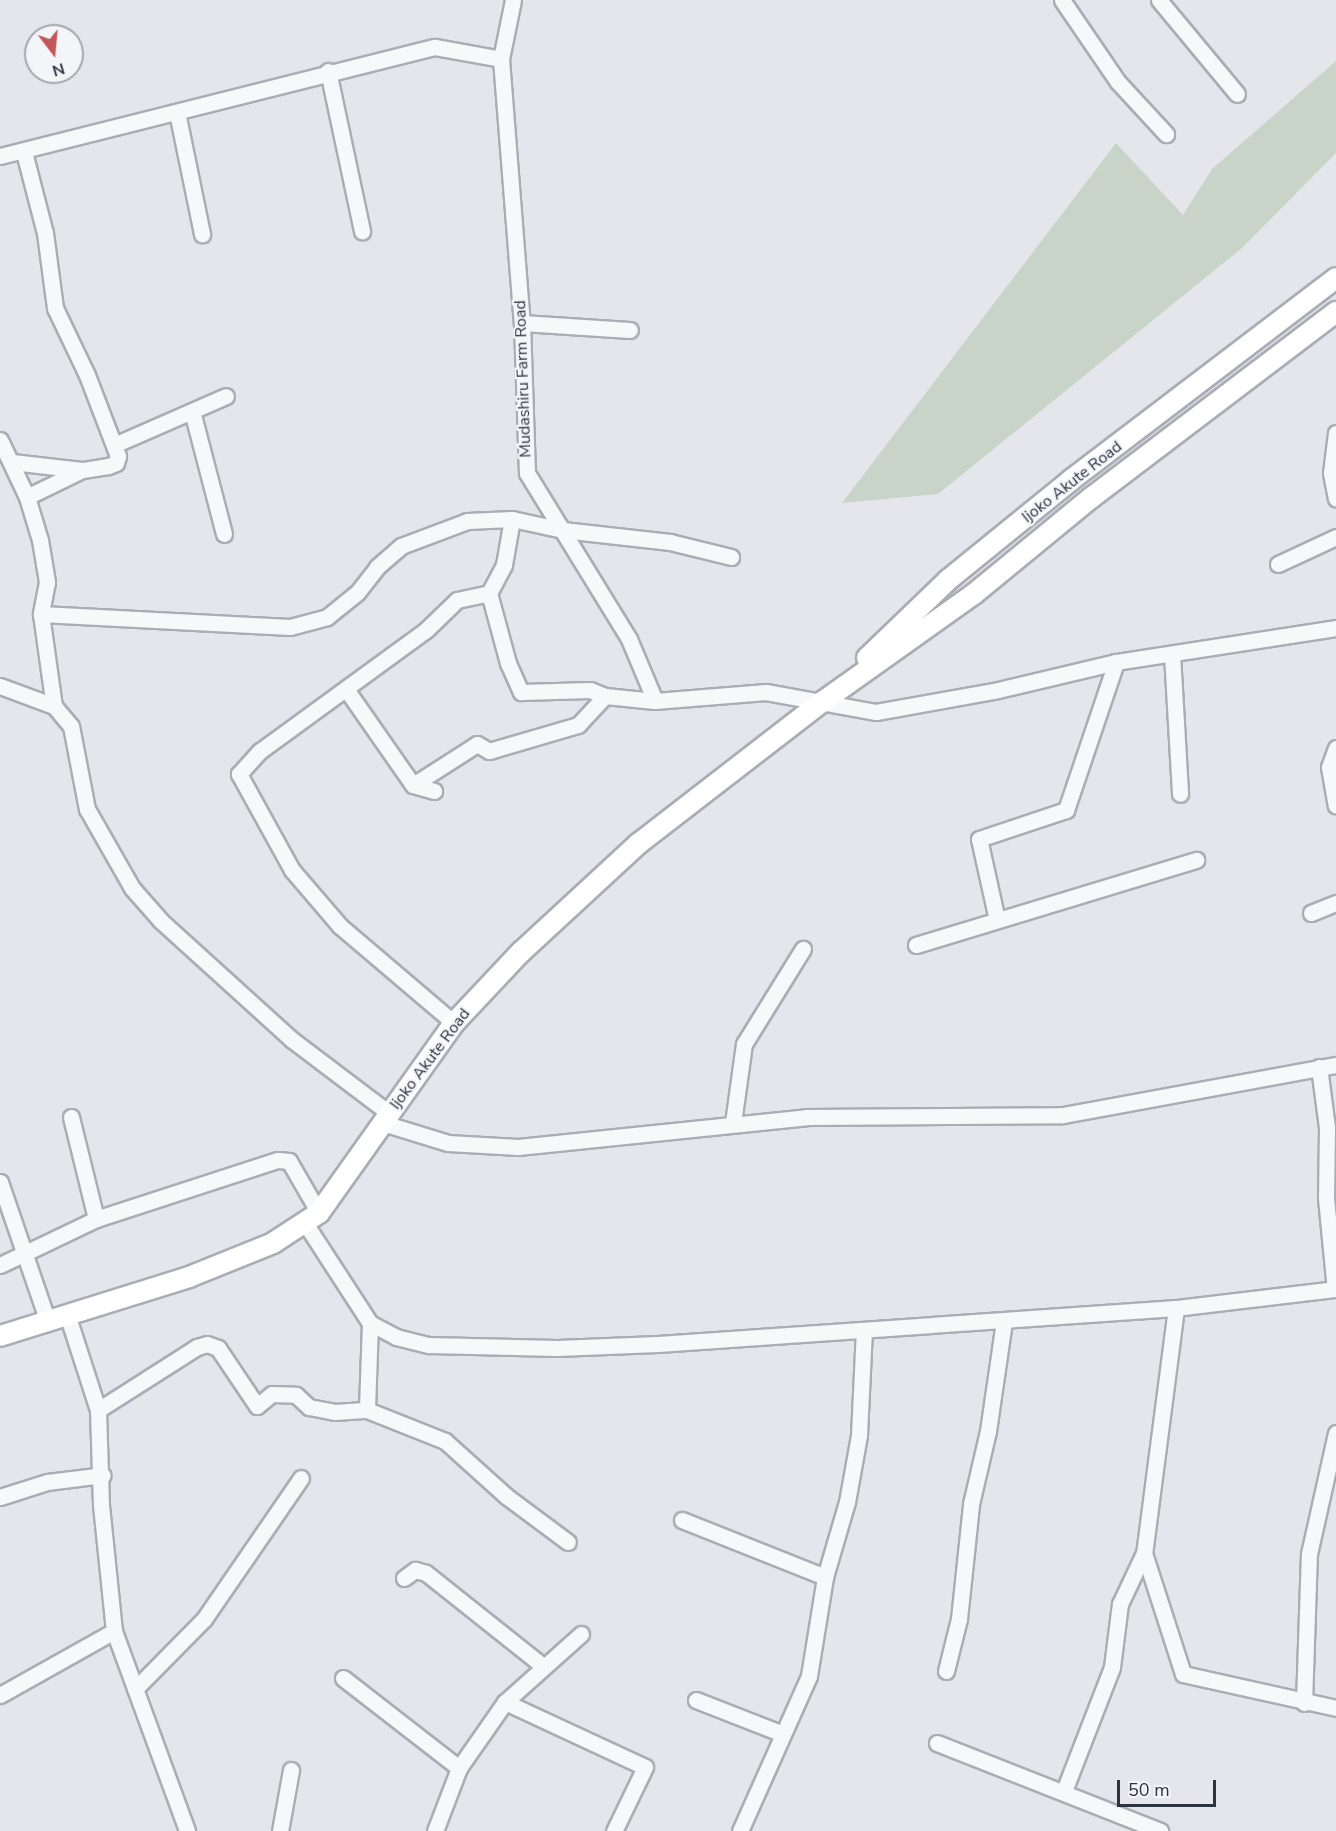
<!DOCTYPE html>
<html>
<head>
<meta charset="utf-8">
<style>
  body { margin:0 }
  #map { position:relative; width:1336px; height:1831px; overflow:hidden; background:#e5e6eb; font-family:"Nunito Sans",sans-serif }
  div>[style] { position:absolute }
  .green>* { inset:0; background:#c8d4c7 }
  .roads { filter:drop-shadow(2px 0 #aaadb5) drop-shadow(-2px 0 #aaadb5) drop-shadow(0 2px #aaadb5) drop-shadow(0 -2px #aaadb5) }
  .minor>* { height:15px; margin:-7.5px; padding:0 7.5px; transform-origin:7.5px; border-radius:7.5px; background:#f7f8f9 }
  .major>* { height:20px; margin:-10px; padding:0 10px; transform-origin:10px; border-radius:10px; background:#fff }
  span { translate:-50% -50%; white-space:nowrap; text-align:center; line-height:1.15; -webkit-text-stroke:4.5px #f4f5f8; paint-order:stroke }
  .street-label { font-size:16px; color:#2e3342 }
  .north { position:absolute; left:24px; top:24px; width:60px; height:60px; box-sizing:border-box; background:#f4f5f8; border:2px solid #a5a7af; border-radius:50%; rotate:164deg; font-size:16px; font-weight:700; line-height:24px; text-align:center; color:#2e3342 }
  .north::after { content:''; display:block; margin:auto; width:21px; height:27px; background:#c2575a; clip-path:polygon(50% 0,100% 100%,50% 72%,0 100%) }
  .scale { position:absolute; left:1117px; top:1780px; width:99px; height:27px; box-sizing:border-box; border:3px solid #2e3342; border-top:0; padding-left:8px; font-size:18px; line-height:21px; white-space:nowrap; color:#2e3342; -webkit-text-stroke:4px #f4f5f8; paint-order:stroke }
</style>
</head>
<body>
<div id="map">
  <div class="green">
    <div style="clip-path:polygon(1336px 61px,1336px 153px,1242px 248px,938px 494px,842px 503px,1116px 143px,1183px 215px,1212px 169px)"></div>
  </div>
  <div class="roads">
    <div class="minor">
      <div style="left:513px;top:0;width:60px;rotate:101.5deg"></div>
      <div style="left:501px;top:59px;width:265px;rotate:85.5deg"></div>
      <div style="left:522px;top:323px;width:150px;rotate:88.1deg"></div>
      <div style="left:527px;top:473px;width:195px;rotate:58.4deg"></div>
      <div style="left:629px;top:639px;width:67px;rotate:67.2deg"></div>
      <div style="left:655px;top:701px;width:111px;rotate:-4.6deg"></div>
      <div style="left:766px;top:692px;width:112px;rotate:10.3deg"></div>
      <div style="left:876px;top:712px;width:124px;rotate:-10.2deg"></div>
      <div style="left:998px;top:690px;width:121px;rotate:-13.3deg"></div>
      <div style="left:1116px;top:662px;width:223px;rotate:-8.8deg"></div>
      <div style="left:1062px;top:0;width:99px;rotate:55.7deg"></div>
      <div style="left:1118px;top:82px;width:71px;rotate:47.3deg"></div>
      <div style="left:1159px;top:0;width:122px;rotate:50.3deg"></div>
      <div style="left:328px;top:71px;width:164px;rotate:78deg"></div>
      <div style="left:177px;top:112px;width:125px;rotate:78.4deg"></div>
      <div style="left:24px;top:152px;width:84px;rotate:75.5deg"></div>
      <div style="left:45px;top:233px;width:76px;rotate:82.4deg"></div>
      <div style="left:55px;top:308px;width:74px;rotate:64.5deg"></div>
      <div style="left:87px;top:375px;width:87px;rotate:69.1deg"></div>
      <div style="left:118px;top:456px;width:7px;rotate:106deg"></div>
      <div style="left:116px;top:463px;width:9px;rotate:159deg"></div>
      <div style="left:108px;top:466px;width:26px;rotate:171deg"></div>
      <div style="left:82px;top:470px;width:61px;rotate:153.9deg"></div>
      <div style="left:0;top:156px;width:448px;rotate:-14.1deg"></div>
      <div style="left:435px;top:47px;width:67px;rotate:10.3deg"></div>
      <div style="left:522px;top:323px;width:108px;rotate:3.7deg"></div>
      <div style="left:192px;top:411px;width:127px;rotate:75.4deg"></div>
      <div style="left:1336px;top:433px;width:40px;rotate:97.1deg"></div>
      <div style="left:1331px;top:473px;width:26px;rotate:79deg"></div>
      <div style="left:0;top:440px;width:63px;rotate:64.7deg"></div>
      <div style="left:27px;top:497px;width:45px;rotate:73.2deg"></div>
      <div style="left:40px;top:540px;width:43px;rotate:80.5deg"></div>
      <div style="left:47px;top:582px;width:33px;rotate:101deg"></div>
      <div style="left:41px;top:614px;width:93px;rotate:82deg"></div>
      <div style="left:114px;top:445px;width:122px;rotate:-23.6deg"></div>
      <div style="left:12px;top:462px;width:70px;rotate:6.5deg"></div>
      <div style="left:512px;top:519px;width:47px;rotate:99.9deg"></div>
      <div style="left:504px;top:565px;width:32px;rotate:118deg"></div>
      <div style="left:489px;top:593px;width:73px;rotate:74.8deg"></div>
      <div style="left:508px;top:663px;width:32px;rotate:66deg"></div>
      <div style="left:521px;top:692px;width:69px;rotate:-1.7deg"></div>
      <div style="left:590px;top:690px;width:16px;rotate:22deg"></div>
      <div style="left:605px;top:696px;width:50px;rotate:5.7deg"></div>
      <div style="left:1278px;top:564px;width:64px;rotate:-25deg"></div>
      <div style="left:41px;top:614px;width:249px;rotate:3deg"></div>
      <div style="left:290px;top:627px;width:38px;rotate:-15deg"></div>
      <div style="left:327px;top:617px;width:38px;rotate:-39deg"></div>
      <div style="left:357px;top:593px;width:33px;rotate:-52deg"></div>
      <div style="left:377px;top:567px;width:32px;rotate:-41deg"></div>
      <div style="left:401px;top:546px;width:71px;rotate:-20.7deg"></div>
      <div style="left:467px;top:521px;width:45px;rotate:-2.5deg"></div>
      <div style="left:512px;top:519px;width:52px;rotate:12.2deg"></div>
      <div style="left:563px;top:530px;width:108px;rotate:6.4deg"></div>
      <div style="left:670px;top:542px;width:63px;rotate:13.8deg"></div>
      <div style="left:1172px;top:654px;width:140px;rotate:86.7deg"></div>
      <div style="left:0;top:686px;width:58px;rotate:20.3deg"></div>
      <div style="left:54px;top:706px;width:26px;rotate:50deg"></div>
      <div style="left:71px;top:726px;width:85px;rotate:79.1deg"></div>
      <div style="left:87px;top:809px;width:91px;rotate:60.3deg"></div>
      <div style="left:132px;top:888px;width:44px;rotate:48.7deg"></div>
      <div style="left:161px;top:921px;width:176px;rotate:42.2deg"></div>
      <div style="left:291px;top:1039px;width:123px;rotate:37.1deg"></div>
      <div style="left:346px;top:689px;width:117px;rotate:55.1deg"></div>
      <div style="left:413px;top:785px;width:22px;rotate:16deg"></div>
      <div style="left:1336px;top:748px;width:20px;rotate:110deg"></div>
      <div style="left:1329px;top:767px;width:39px;rotate:80deg"></div>
      <div style="left:413px;top:785px;width:76px;rotate:-32.6deg"></div>
      <div style="left:477px;top:744px;width:14px;rotate:30deg"></div>
      <div style="left:489px;top:751px;width:93px;rotate:-16.3deg"></div>
      <div style="left:578px;top:725px;width:40px;rotate:-47deg"></div>
      <div style="left:1311px;top:913px;width:27px;rotate:-22deg"></div>
      <div style="left:997px;top:920px;width:83px;rotate:-102.5deg"></div>
      <div style="left:979px;top:839px;width:92px;rotate:-18.4deg"></div>
      <div style="left:1066px;top:810px;width:156px;rotate:-71.3deg"></div>
      <div style="left:916px;top:945px;width:293px;rotate:-16.9deg"></div>
      <div style="left:454px;top:1023px;width:150px;rotate:-139.6deg"></div>
      <div style="left:340px;top:926px;width:74px;rotate:-130.6deg"></div>
      <div style="left:292px;top:870px;width:110px;rotate:-118.9deg"></div>
      <div style="left:239px;top:774px;width:31px;rotate:-48deg"></div>
      <div style="left:260px;top:751px;width:205px;rotate:-36.1deg"></div>
      <div style="left:426px;top:630px;width:43px;rotate:-44.1deg"></div>
      <div style="left:457px;top:600px;width:33px;rotate:-12deg"></div>
      <div style="left:1319px;top:1067px;width:62px;rotate:82.5deg"></div>
      <div style="left:1327px;top:1128px;width:70px;rotate:90.8deg"></div>
      <div style="left:1326px;top:1198px;width:91px;rotate:84.4deg"></div>
      <div style="left:71px;top:1117px;width:105px;rotate:76.2deg"></div>
      <div style="left:383px;top:1123px;width:68px;rotate:17.1deg"></div>
      <div style="left:448px;top:1143px;width:70px;rotate:3.3deg"></div>
      <div style="left:518px;top:1147px;width:290px;rotate:-5.9deg"></div>
      <div style="left:806px;top:1117px;width:257px;rotate:-0.4deg"></div>
      <div style="left:1063px;top:1115px;width:278px;rotate:-10.4deg"></div>
      <div style="left:733px;top:1123px;width:80px;rotate:-82.1deg"></div>
      <div style="left:744px;top:1044px;width:112px;rotate:-58.2deg"></div>
      <div style="left:0;top:1182px;width:145px;rotate:71.1deg"></div>
      <div style="left:305px;top:1223px;width:119px;rotate:57deg"></div>
      <div style="left:370px;top:1323px;width:30px;rotate:28deg"></div>
      <div style="left:396px;top:1337px;width:34px;rotate:14deg"></div>
      <div style="left:429px;top:1345px;width:128px;rotate:1.3deg"></div>
      <div style="left:557px;top:1348px;width:101px;rotate:-2.3deg"></div>
      <div style="left:658px;top:1344px;width:519px;rotate:-3.98deg"></div>
      <div style="left:1176px;top:1308px;width:161px;rotate:-6.8deg"></div>
      <div style="left:0;top:1265px;width:106px;rotate:-25.6deg"></div>
      <div style="left:96px;top:1219px;width:191px;rotate:-18deg"></div>
      <div style="left:278px;top:1160px;width:11px;rotate:5deg"></div>
      <div style="left:289px;top:1161px;width:60px;rotate:60deg"></div>
      <div style="left:1176px;top:1308px;width:247px;rotate:97.4deg"></div>
      <div style="left:1144px;top:1553px;width:127px;rotate:72.1deg"></div>
      <div style="left:1183px;top:1674px;width:157px;rotate:12.5deg"></div>
      <div style="left:67px;top:1314px;width:101px;rotate:72.1deg"></div>
      <div style="left:98px;top:1410px;width:95px;rotate:88.2deg"></div>
      <div style="left:101px;top:1505px;width:127px;rotate:84.1deg"></div>
      <div style="left:114px;top:1631px;width:213px;rotate:69.9deg"></div>
      <div style="left:370px;top:1323px;width:87px;rotate:92deg"></div>
      <div style="left:367px;top:1410px;width:84px;rotate:21.7deg"></div>
      <div style="left:445px;top:1441px;width:82px;rotate:42deg"></div>
      <div style="left:506px;top:1496px;width:77px;rotate:36.6deg"></div>
      <div style="left:98px;top:1410px;width:117px;rotate:-32.5deg"></div>
      <div style="left:197px;top:1347px;width:10px;rotate:-17deg"></div>
      <div style="left:207px;top:1344px;width:12px;rotate:20deg"></div>
      <div style="left:218px;top:1348px;width:70px;rotate:56.1deg"></div>
      <div style="left:257px;top:1406px;width:19px;rotate:-39deg"></div>
      <div style="left:272px;top:1394px;width:24px;rotate:2deg"></div>
      <div style="left:296px;top:1395px;width:18px;rotate:43deg"></div>
      <div style="left:309px;top:1407px;width:26px;rotate:11deg"></div>
      <div style="left:335px;top:1412px;width:32px;rotate:-4deg"></div>
      <div style="left:0;top:1497px;width:49px;rotate:-17.7deg"></div>
      <div style="left:47px;top:1482px;width:56px;rotate:-7.1deg"></div>
      <div style="left:682px;top:1520px;width:154px;rotate:21.7deg"></div>
      <div style="left:404px;top:1578px;width:14px;rotate:-36deg"></div>
      <div style="left:415px;top:1570px;width:11px;rotate:15deg"></div>
      <div style="left:426px;top:1573px;width:149px;rotate:38.5deg"></div>
      <div style="left:946px;top:1671px;width:54px;rotate:-76deg"></div>
      <div style="left:959px;top:1619px;width:116px;rotate:-84deg"></div>
      <div style="left:971px;top:1504px;width:75px;rotate:-76.9deg"></div>
      <div style="left:988px;top:1431px;width:111px;rotate:-81.7deg"></div>
      <div style="left:343px;top:1678px;width:147px;rotate:37.8deg"></div>
      <div style="left:135px;top:1689px;width:98px;rotate:-45.4deg"></div>
      <div style="left:204px;top:1619px;width:171px;rotate:-55.5deg"></div>
      <div style="left:0;top:1695px;width:131px;rotate:-29.3deg"></div>
      <div style="left:696px;top:1700px;width:90px;rotate:21.4deg"></div>
      <div style="left:505px;top:1702px;width:154px;rotate:24.9deg"></div>
      <div style="left:645px;top:1767px;width:71px;rotate:115.8deg"></div>
      <div style="left:1304px;top:1703px;width:149px;rotate:-88.1deg"></div>
      <div style="left:1309px;top:1554px;width:124px;rotate:-77.4deg"></div>
      <div style="left:937px;top:1743px;width:240px;rotate:21.5deg"></div>
      <div style="left:1064px;top:1791px;width:133px;rotate:-68.8deg"></div>
      <div style="left:1112px;top:1667px;width:64px;rotate:-82.8deg"></div>
      <div style="left:1120px;top:1604px;width:56px;rotate:-64.8deg"></div>
      <div style="left:280px;top:1831px;width:62px;rotate:-79.8deg"></div>
      <div style="left:435px;top:1831px;width:67px;rotate:-69.1deg"></div>
      <div style="left:459px;top:1768px;width:80px;rotate:-55.1deg"></div>
      <div style="left:505px;top:1702px;width:102px;rotate:-41.8deg"></div>
      <div style="left:740px;top:1831px;width:170px;rotate:-66deg"></div>
      <div style="left:809px;top:1676px;width:100px;rotate:-80.8deg"></div>
      <div style="left:825px;top:1577px;width:78px;rotate:-73.7deg"></div>
      <div style="left:847px;top:1502px;width:68px;rotate:-79.8deg"></div>
      <div style="left:859px;top:1435px;width:105px;rotate:-87.3deg"></div>
    </div>
    <div class="major">
      <div style="left:867px;top:658px;width:112px;rotate:-43.9deg"></div>
      <div style="left:948px;top:580px;width:159px;rotate:-39.1deg"></div>
      <div style="left:1071px;top:480px;width:333px;rotate:-37.3deg"></div>
      <div style="left:0;top:1336px;width:198px;rotate:-17.3deg"></div>
      <div style="left:189px;top:1277px;width:91px;rotate:-22deg"></div>
      <div style="left:273px;top:1243px;width:55px;rotate:-33.1deg"></div>
      <div style="left:319px;top:1213px;width:233px;rotate:-54.6deg"></div>
      <div style="left:454px;top:1023px;width:98px;rotate:-46.7deg"></div>
      <div style="left:521px;top:952px;width:159px;rotate:-42.7deg"></div>
      <div style="left:638px;top:844px;width:232px;rotate:-37.7deg"></div>
      <div style="left:822px;top:702px;width:186px;rotate:-35.4deg"></div>
      <div style="left:974px;top:594px;width:151px;rotate:-39.4deg"></div>
      <div style="left:1091px;top:498px;width:308px;rotate:-37.2deg"></div>
    </div>
  </div>
  <div class="street-label">
    <span style="left:523px;top:379px;rotate:-92deg">Mudashiru Farm Road</span>
    <span style="left:1072px;top:482px;rotate:-38deg">Ijoko Akute Road</span>
    <span style="left:430px;top:1059px;rotate:-53deg">Ijoko Akute Road</span>
  </div>
  <div class="north">N</div>
  <div class="scale">50 m</div>
</div>
</body>
</html>
